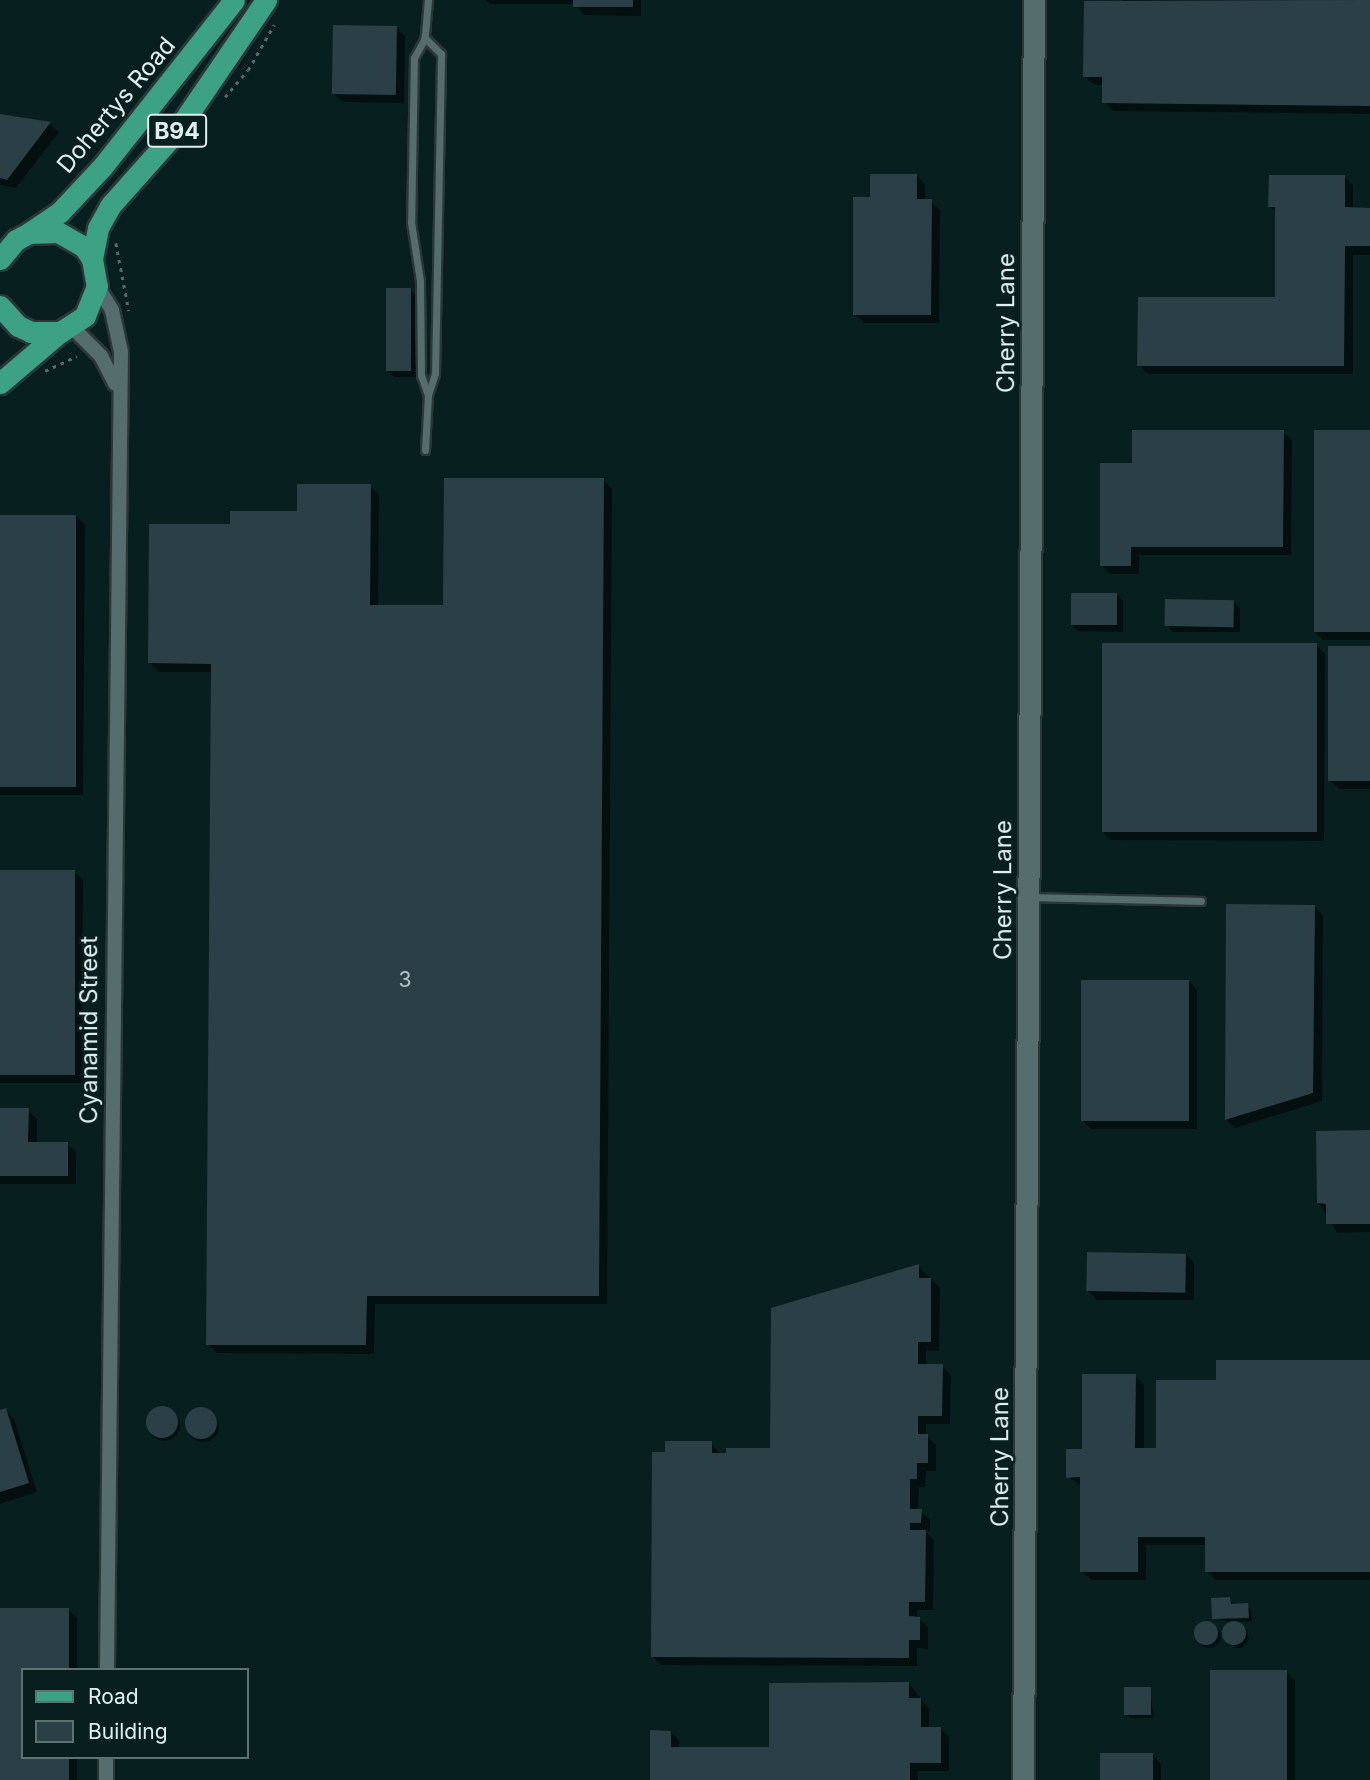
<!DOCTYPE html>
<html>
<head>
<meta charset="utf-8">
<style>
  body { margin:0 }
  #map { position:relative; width:1370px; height:1780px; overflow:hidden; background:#081f1f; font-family:Inter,sans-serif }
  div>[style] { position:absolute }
  .shadow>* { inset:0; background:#0007 }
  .round { border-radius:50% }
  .building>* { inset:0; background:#2b3f47; transform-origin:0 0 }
  .path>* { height:2.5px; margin-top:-1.25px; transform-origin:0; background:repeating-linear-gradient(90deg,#576b6b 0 3.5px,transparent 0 8.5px) }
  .roads { filter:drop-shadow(2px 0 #2d3737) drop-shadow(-2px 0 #2d3737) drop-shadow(0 2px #2d3737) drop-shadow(0 -2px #2d3737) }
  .lane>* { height:7px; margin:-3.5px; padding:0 3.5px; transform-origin:3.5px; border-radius:3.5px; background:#556d6d }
  .street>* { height:14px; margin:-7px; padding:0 7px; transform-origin:7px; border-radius:7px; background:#556d6d }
  .secondary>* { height:21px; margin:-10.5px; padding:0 10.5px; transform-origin:10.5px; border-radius:10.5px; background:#556d6d }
  .primary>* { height:21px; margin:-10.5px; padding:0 10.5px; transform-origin:10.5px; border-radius:10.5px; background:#3ca283 }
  span { translate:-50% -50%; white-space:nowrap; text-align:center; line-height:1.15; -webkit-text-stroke:5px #081f1f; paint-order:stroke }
  .number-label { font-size:21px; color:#b4c3c5 }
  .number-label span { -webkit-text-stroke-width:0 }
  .shield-label span { padding:2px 5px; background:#081f1f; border:2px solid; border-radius:5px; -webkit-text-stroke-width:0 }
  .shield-label { font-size:23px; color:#e1efef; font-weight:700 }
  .street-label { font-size:24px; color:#e1efef }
  .legend { position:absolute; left:21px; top:1668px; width:228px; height:91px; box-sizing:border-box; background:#081f1f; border:2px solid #5f7272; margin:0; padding:9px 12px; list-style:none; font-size:21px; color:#e1efef }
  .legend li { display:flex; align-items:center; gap:14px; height:35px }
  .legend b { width:35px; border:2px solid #5f7272 }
</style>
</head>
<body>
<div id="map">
  <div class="shadow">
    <div style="clip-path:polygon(486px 0,641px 0,641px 16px,584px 15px,575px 4px,490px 4px)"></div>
    <div style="clip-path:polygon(1123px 0,1370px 0,1370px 114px,1113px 111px,1104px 102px,1104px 85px,1094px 85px,1085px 76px)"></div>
    <div style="clip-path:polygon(396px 28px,405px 36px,404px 103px,343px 102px,334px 94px)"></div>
    <div style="clip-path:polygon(0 116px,50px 124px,59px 132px,16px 188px,0 185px)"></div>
    <div style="clip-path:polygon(917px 176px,925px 185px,925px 200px,940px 209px,939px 323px,864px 323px,855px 314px,872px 199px)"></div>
    <div style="clip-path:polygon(1344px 177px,1353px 185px,1353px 209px,1370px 209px,1370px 255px,1353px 255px,1353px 374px,1148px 374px,1139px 365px,1277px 299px,1277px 213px,1270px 207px)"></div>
    <div style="clip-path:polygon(410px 289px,416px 296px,416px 377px,394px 377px,387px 370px)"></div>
    <div style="clip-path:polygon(1283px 432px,1292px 441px,1291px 555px,1139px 555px,1139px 574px,1110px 574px,1102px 565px,1134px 465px)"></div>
    <div style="clip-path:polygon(1370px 432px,1370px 640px,1323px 640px,1314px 631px)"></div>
    <div style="clip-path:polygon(603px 480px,612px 489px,607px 1304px,375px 1304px,374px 1354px,217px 1353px,208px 1344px,212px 672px,159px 672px,150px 663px,232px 526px,299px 513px,370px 486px,379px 495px,378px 607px,445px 607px)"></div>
    <div style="clip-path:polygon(0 516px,76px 516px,85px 525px,83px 795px,0 795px)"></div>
    <div style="clip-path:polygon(1117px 595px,1123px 601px,1123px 632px,1078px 631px,1072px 625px)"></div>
    <div style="clip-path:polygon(1234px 602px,1240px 608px,1240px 632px,1173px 632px,1167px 625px)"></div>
    <div style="clip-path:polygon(1316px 645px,1325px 654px,1324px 841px,1111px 840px,1102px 831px)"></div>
    <div style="clip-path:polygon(1370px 648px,1370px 789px,1339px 789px,1330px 781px)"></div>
    <div style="clip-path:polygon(0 872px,74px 872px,83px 880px,82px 1083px,0 1083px)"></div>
    <div style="clip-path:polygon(1314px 906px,1323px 915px,1322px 1101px,1235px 1128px,1226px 1119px)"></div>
    <div style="clip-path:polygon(1189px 981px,1197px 990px,1197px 1129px,1091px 1129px,1082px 1120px)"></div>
    <div style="clip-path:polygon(0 1110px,28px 1110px,37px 1119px,37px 1144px,67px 1144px,76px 1153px,76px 1184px,0 1184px)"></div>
    <div style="clip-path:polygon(1370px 1132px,1370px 1232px,1337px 1233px,1319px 1203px)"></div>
    <div style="clip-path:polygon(1186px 1254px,1194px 1263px,1194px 1300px,1097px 1300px,1088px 1291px)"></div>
    <div style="clip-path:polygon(918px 1266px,940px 1288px,939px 1351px,926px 1350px,926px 1366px,942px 1366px,951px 1375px,950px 1424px,926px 1424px,926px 1436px,936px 1445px,936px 1471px,926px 1471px,925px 1487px,919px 1487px,918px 1510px,930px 1519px,930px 1531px,925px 1531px,934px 1540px,933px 1610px,917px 1610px,917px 1618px,928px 1627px,928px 1649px,917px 1648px,917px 1666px,661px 1665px,652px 1656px,667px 1454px,711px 1443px,720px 1454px,769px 1450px)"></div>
    <div style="clip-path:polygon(1370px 1362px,1370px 1580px,1216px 1580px,1207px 1571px,1207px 1545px,1146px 1545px,1146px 1580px,1091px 1580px,1082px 1571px,1082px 1486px,1068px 1477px,1135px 1376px,1144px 1385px,1144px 1450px,1157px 1450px,1217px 1382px)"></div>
    <div class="round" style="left:148px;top:1409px;width:32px;height:32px"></div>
    <div class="round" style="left:187px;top:1410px;width:32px;height:32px"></div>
    <div style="clip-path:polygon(5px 1410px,14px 1419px,37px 1492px,0 1504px,0 1412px)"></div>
    <div style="clip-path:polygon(1230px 1599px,1234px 1606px,1251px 1609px,1252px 1621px,1235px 1622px,1247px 1630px,1249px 1640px,1242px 1648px,1235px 1648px,1224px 1630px,1230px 1622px,1214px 1618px)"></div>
    <div style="clip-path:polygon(68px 1609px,77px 1618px,77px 1670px,23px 1670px,23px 1757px,77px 1757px,77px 1780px,0 1780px,0 1610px)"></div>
    <div class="round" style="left:1197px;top:1624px;width:24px;height:24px"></div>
    <div style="clip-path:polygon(1287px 1672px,1295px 1681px,1295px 1780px,1211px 1780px)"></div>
    <div style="clip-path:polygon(909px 1684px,929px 1709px,929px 1728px,940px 1728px,949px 1737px,949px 1771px,918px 1771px,918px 1780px,651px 1780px,671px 1732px,679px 1741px,679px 1749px,771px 1749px)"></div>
    <div style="clip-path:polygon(1150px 1688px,1154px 1718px,1130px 1718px,1126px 1714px)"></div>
    <div style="clip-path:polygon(1153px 1755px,1161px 1764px,1161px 1780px,1102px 1780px)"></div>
  </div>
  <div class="building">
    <div style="left:573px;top:0;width:60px;height:7px"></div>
    <div style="clip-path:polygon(1370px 0,1370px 106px,1102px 103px,1102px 77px,1083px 77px,1084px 1px)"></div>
    <div style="left:333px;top:25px;width:64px;height:69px;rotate:1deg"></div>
    <div style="clip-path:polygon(0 114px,51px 122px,7px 180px,0 178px)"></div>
    <div style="clip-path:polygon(870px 174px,917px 174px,917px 199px,932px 199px,931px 315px,853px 315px,853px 197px,870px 197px)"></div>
    <div style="clip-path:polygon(1269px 175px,1345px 175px,1345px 207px,1370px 208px,1370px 246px,1345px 246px,1344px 366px,1137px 366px,1138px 297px,1275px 297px,1275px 207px,1268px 207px)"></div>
    <div style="left:386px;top:288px;width:25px;height:83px"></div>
    <div style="clip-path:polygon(1132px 430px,1284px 430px,1283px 547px,1131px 547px,1131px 566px,1100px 566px,1100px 463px,1132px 463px)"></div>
    <div style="left:1314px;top:430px;width:56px;height:202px"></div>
    <div style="clip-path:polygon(444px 478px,604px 478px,599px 1296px,367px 1296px,366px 1345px,206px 1345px,211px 664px,148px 663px,149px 524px,230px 524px,230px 511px,297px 511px,297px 484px,371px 484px,370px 605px,443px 605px)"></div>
    <div style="left:0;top:515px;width:76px;height:272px"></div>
    <div style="left:1071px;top:593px;width:46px;height:32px"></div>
    <div style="left:1165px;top:599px;width:69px;height:27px;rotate:1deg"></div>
    <div style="left:1102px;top:643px;width:215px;height:189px"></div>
    <div style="left:1328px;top:646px;width:42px;height:135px"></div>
    <div style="left:0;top:870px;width:75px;height:205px"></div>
    <div style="clip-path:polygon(1226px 904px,1315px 905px,1313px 1093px,1225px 1120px)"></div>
    <div style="left:1081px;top:980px;width:108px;height:141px"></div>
    <div style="clip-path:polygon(0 1108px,29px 1108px,28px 1142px,68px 1142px,68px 1176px,0 1176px)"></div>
    <div style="clip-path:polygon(1370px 1130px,1370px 1224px,1326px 1224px,1326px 1204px,1317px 1203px,1316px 1131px)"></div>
    <div style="left:1087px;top:1252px;width:99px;height:39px;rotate:1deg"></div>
    <div style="clip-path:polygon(919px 1264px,919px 1278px,931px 1278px,931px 1342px,918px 1342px,918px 1364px,943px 1364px,942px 1416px,918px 1416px,918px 1434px,928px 1434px,928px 1463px,917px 1463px,917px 1479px,910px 1479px,910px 1509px,922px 1509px,921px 1523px,910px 1523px,910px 1530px,926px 1530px,925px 1602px,909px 1602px,909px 1616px,920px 1617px,920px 1640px,909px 1640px,909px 1658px,651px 1657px,652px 1452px,665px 1452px,665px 1441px,712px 1441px,712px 1453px,726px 1453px,726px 1448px,770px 1448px,771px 1308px)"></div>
    <div style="clip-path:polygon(1216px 1360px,1370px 1360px,1370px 1572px,1205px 1572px,1205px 1537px,1138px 1537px,1138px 1572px,1080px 1572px,1080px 1477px,1066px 1478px,1066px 1449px,1082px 1449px,1082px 1374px,1136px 1374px,1135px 1448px,1156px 1448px,1156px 1380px,1216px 1380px)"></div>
    <div class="round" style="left:146px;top:1406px;width:32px;height:32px"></div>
    <div class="round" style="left:185px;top:1407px;width:32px;height:32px"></div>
    <div style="clip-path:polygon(6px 1408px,29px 1483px,0 1492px,0 1410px)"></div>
    <div style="clip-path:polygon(1230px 1597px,1231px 1604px,1248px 1603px,1249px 1618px,1212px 1619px,1211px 1598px)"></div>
    <div style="clip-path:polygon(0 1608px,69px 1608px,69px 1670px,23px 1670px,23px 1757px,69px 1757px,69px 1780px,0 1780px)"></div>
    <div class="round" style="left:1222px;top:1621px;width:24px;height:24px"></div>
    <div class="round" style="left:1194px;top:1621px;width:24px;height:24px"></div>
    <div style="left:1287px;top:1670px;width:110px;height:77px;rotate:90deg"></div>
    <div style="clip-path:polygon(909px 1682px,909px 1698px,921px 1698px,921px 1727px,941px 1727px,941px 1763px,910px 1763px,910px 1780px,650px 1780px,650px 1730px,671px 1731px,671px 1747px,769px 1747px,769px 1683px)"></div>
    <div style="left:1124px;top:1687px;width:27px;height:28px"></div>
    <div style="left:1100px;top:1753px;width:53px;height:27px"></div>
  </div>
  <div class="path">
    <div style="left:225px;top:97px;width:35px;rotate:-50deg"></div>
    <div style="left:248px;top:70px;width:52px;rotate:-60deg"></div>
    <div style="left:116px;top:243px;width:69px;rotate:79.2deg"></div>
    <div style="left:45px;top:371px;width:35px;rotate:-25deg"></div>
  </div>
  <div class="roads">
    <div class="lane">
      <div style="left:428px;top:0;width:38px;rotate:95deg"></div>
      <div style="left:425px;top:38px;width:23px;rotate:119deg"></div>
      <div style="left:414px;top:58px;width:164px;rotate:91deg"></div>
      <div style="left:411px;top:222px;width:60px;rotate:81.3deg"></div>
      <div style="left:420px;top:281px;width:94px;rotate:89.4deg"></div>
      <div style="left:421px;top:375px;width:21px;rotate:71deg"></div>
      <div style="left:425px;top:450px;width:55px;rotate:-86.9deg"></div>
      <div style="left:428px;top:395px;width:23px;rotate:-72deg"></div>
      <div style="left:435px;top:373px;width:319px;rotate:-88.9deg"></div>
      <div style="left:441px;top:54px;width:23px;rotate:-135deg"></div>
      <div style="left:1030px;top:897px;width:171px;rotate:1.3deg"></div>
    </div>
    <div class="street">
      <div style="left:97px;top:286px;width:28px;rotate:58deg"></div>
      <div style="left:112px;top:310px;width:43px;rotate:77.9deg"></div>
      <div style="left:121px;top:352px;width:1318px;rotate:90.61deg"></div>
      <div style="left:72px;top:327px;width:41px;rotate:45deg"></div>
      <div style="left:101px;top:356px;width:31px;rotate:63deg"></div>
      <div style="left:106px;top:1780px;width:23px;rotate:-90deg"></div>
    </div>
    <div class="secondary">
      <div style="left:1023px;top:1780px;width:1780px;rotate:-89.65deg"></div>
    </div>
    <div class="primary">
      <div style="left:29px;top:233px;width:37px;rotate:-34deg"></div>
      <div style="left:60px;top:212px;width:63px;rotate:-46.9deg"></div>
      <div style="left:103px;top:166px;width:211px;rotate:-51.7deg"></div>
      <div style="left:0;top:259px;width:25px;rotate:-50deg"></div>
      <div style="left:16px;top:240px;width:15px;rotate:-28deg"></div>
      <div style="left:29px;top:233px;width:29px;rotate:-2deg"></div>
      <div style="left:58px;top:232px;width:30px;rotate:30deg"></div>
      <div style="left:84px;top:247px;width:14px;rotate:56deg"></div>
      <div style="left:92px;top:259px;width:27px;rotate:80deg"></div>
      <div style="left:97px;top:286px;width:32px;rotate:112deg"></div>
      <div style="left:85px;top:316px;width:30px;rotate:147deg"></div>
      <div style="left:60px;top:332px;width:29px;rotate:180deg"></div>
      <div style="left:31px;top:332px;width:14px;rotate:-155deg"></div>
      <div style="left:18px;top:326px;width:27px;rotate:-132deg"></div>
      <div style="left:92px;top:259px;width:32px;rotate:-79deg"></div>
      <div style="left:98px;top:228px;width:25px;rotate:-61deg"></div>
      <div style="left:110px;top:206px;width:99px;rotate:-48.3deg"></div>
      <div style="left:176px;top:132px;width:160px;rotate:-55.7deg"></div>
      <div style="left:0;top:383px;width:79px;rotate:-40.4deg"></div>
    </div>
  </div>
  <div class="number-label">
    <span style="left:405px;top:980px">3</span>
  </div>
  <div class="shield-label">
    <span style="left:177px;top:131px">B94</span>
  </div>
  <div class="street-label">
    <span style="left:116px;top:105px;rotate:-50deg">Dohertys Road</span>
    <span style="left:1006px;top:323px;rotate:-90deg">Cherry Lane</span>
    <span style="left:1003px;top:890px;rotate:-90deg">Cherry Lane</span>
    <span style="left:89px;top:1030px;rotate:-90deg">Cyanamid Street</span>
    <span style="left:1000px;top:1457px;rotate:-90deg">Cherry Lane</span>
  </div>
  <ul class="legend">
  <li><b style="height:9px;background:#3ca283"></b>Road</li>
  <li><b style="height:19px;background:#2b3f47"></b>Building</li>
  </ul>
</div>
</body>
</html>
